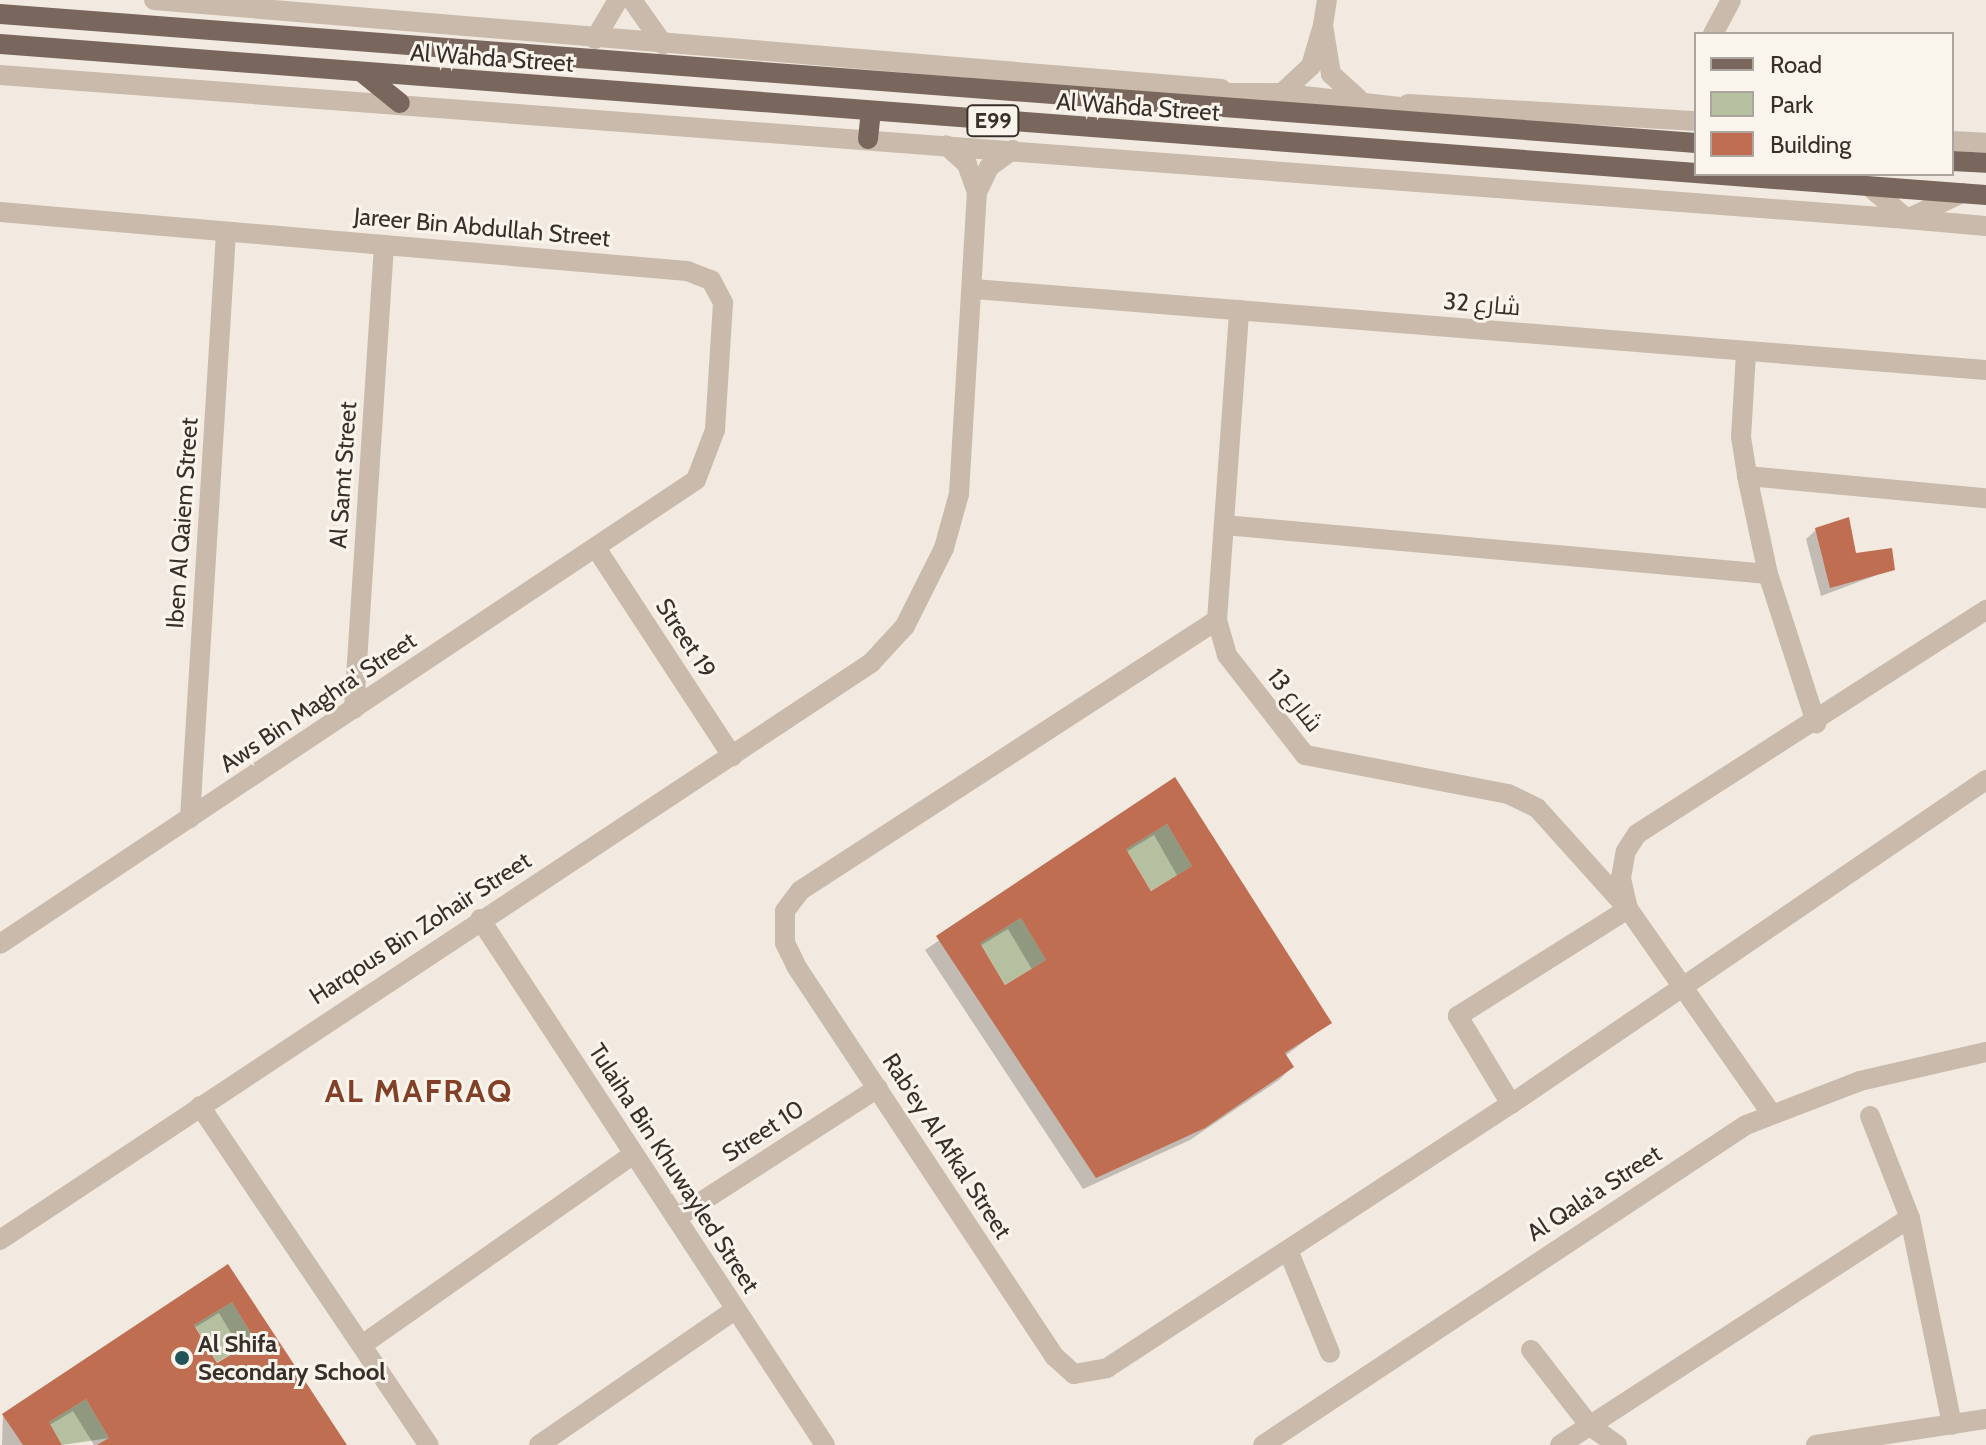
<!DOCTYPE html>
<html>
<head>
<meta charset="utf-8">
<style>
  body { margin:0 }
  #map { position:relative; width:1986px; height:1445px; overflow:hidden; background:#f2eae0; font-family:Cabin,Cairo,sans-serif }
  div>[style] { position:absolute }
  .green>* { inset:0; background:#b5c0a0; transform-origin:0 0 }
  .shadow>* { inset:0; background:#0003 }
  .building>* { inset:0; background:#bf6e51 }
  .minor>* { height:20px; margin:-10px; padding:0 10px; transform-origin:10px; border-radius:10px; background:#c9baac }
  .major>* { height:20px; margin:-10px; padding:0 10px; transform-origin:10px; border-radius:10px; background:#79675d }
  .dots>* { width:22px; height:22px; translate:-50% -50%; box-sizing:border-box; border:4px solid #f9f4ec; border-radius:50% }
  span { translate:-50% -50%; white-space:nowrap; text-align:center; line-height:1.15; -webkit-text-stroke:6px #f9f4ec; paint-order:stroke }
  .shield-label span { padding:2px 6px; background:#f9f4ec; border:2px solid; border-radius:6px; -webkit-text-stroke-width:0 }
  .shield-label { font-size:22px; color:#382f2b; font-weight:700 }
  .street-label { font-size:24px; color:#382f2b }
  .poi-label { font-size:24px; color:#382f2b; font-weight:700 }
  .left { translate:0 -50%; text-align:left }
  .district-label { font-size:32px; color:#824028; font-weight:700; letter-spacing:2px }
  .legend { position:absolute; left:1694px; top:32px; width:260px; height:144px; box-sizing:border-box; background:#f9f4ec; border:2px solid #aca59f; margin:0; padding:10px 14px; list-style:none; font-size:24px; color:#382f2b }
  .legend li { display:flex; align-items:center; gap:16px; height:40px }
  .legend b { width:40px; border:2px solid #aca59f }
</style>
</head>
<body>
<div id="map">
  <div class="green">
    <div style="left:1167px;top:824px;width:49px;height:48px;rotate:59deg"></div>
    <div style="left:1021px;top:918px;width:49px;height:48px;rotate:59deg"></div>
    <div style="left:232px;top:1302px;width:44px;height:44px;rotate:59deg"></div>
    <div style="clip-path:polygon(86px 1399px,109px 1438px,62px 1445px,49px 1422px)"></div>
  </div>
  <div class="shadow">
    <div style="clip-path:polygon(1816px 530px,1854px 555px,1893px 569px,1821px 596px,1806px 539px)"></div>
    <div style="clip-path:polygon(evenodd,1174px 780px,1329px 1023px,1285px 1056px,1292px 1067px,1279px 1080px,1190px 1140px,1083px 1189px,925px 950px,1174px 780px,1154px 835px,1178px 877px,1151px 894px,1126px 852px,1154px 835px,1174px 780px,1008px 929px,1033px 971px,1005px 988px,980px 946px,1008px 929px)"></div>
    <div style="clip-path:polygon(evenodd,227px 1266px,345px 1445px,94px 1445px,73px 1411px,48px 1426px,60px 1445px,2px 1445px,3px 1415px,227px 1266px,219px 1313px,241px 1350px,217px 1366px,194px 1328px,219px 1313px)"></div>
  </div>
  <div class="building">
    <div style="clip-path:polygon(1849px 517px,1856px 553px,1892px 548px,1895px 570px,1830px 588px,1815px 528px)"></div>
    <div style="clip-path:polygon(evenodd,1175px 777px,1332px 1023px,1285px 1053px,1294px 1067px,1205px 1128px,1096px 1178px,936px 936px,1175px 777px,1167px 824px,1192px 866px,1151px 891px,1126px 849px,1167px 824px,1175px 777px,1021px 918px,1046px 960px,1005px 985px,980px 943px,1021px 918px)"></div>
    <div style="clip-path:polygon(evenodd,228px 1264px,347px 1445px,97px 1445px,109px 1438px,86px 1399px,49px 1422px,62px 1445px,23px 1445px,2px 1414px,228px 1264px,232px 1302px,255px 1340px,217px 1363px,194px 1325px,232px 1302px)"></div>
  </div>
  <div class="minor">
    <div style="left:154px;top:0;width:1071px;rotate:4.77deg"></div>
    <div style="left:632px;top:0;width:54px;rotate:54.8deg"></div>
    <div style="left:1323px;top:25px;width:25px;rotate:-81deg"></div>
    <div style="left:1713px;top:34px;width:38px;rotate:-62deg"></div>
    <div style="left:595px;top:39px;width:45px;rotate:-59.5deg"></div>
    <div style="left:0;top:75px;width:1912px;rotate:4.32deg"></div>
    <div style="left:1907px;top:219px;width:61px;rotate:-25.3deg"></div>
    <div style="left:1210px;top:93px;width:68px"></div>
    <div style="left:1278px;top:93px;width:142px;rotate:6.5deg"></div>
    <div style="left:1282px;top:93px;width:40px;rotate:-43deg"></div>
    <div style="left:1311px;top:66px;width:43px;rotate:-73.7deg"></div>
    <div style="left:1323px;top:25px;width:50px;rotate:80.7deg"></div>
    <div style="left:1331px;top:74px;width:36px;rotate:42deg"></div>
    <div style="left:1408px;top:104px;width:289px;rotate:3.4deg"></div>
    <div style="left:1952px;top:141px;width:34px;rotate:3deg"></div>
    <div style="left:1872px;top:189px;width:46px;rotate:40.6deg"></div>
    <div style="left:1907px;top:219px;width:79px;rotate:5.1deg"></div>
    <div style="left:977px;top:192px;width:28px;rotate:-64deg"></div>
    <div style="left:989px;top:167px;width:29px;rotate:-36deg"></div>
    <div style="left:0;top:212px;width:690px;rotate:4.91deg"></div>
    <div style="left:687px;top:271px;width:26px;rotate:21deg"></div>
    <div style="left:711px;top:280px;width:26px;rotate:62deg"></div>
    <div style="left:723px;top:303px;width:127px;rotate:93.6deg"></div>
    <div style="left:715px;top:430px;width:53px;rotate:110.8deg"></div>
    <div style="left:696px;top:480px;width:836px;rotate:146.31deg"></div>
    <div style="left:974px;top:289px;width:1015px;rotate:4.58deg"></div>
    <div style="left:1746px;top:353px;width:84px;rotate:93.4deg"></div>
    <div style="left:1741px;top:437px;width:39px;rotate:81deg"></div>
    <div style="left:1747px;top:476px;width:100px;rotate:77.9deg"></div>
    <div style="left:1768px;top:574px;width:157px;rotate:72.1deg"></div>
    <div style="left:1747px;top:476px;width:240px;rotate:5.3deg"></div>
    <div style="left:1224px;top:525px;width:546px;rotate:5.15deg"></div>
    <div style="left:596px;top:548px;width:249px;rotate:56.8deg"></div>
    <div style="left:1217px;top:620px;width:497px;rotate:147deg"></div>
    <div style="left:800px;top:891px;width:25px;rotate:127deg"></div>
    <div style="left:785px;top:911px;width:32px;rotate:90deg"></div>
    <div style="left:785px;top:943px;width:25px;rotate:64deg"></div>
    <div style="left:796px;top:966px;width:468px;rotate:56.5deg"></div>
    <div style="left:1054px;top:1356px;width:27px;rotate:42deg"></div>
    <div style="left:1074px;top:1374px;width:34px;rotate:-10deg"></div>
    <div style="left:1107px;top:1368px;width:483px;rotate:-33.2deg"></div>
    <div style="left:1511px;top:1104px;width:103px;rotate:-121.1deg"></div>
    <div style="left:1458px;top:1016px;width:201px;rotate:-32.2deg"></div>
    <div style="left:1628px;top:909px;width:136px;rotate:-132deg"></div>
    <div style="left:1537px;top:808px;width:32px;rotate:-154deg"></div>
    <div style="left:1508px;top:794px;width:207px;rotate:-169.1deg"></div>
    <div style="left:1305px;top:755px;width:127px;rotate:-128deg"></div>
    <div style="left:1227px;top:655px;width:36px;rotate:-106deg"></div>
    <div style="left:1217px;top:620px;width:311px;rotate:-85.9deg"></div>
    <div style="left:354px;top:709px;width:465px;rotate:-86.3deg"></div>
    <div style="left:190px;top:818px;width:587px;rotate:-86.48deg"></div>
    <div style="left:480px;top:919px;width:629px;rotate:56.74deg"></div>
    <div style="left:1511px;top:1104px;width:575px;rotate:-34.3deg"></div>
    <div style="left:200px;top:1106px;width:409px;rotate:56deg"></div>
    <div style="left:1771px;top:1113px;width:249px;rotate:-125deg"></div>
    <div style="left:1628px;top:909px;width:32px;rotate:-103deg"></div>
    <div style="left:1621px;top:878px;width:27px;rotate:-80deg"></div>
    <div style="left:1626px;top:851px;width:20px;rotate:-57deg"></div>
    <div style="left:1637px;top:834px;width:415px;rotate:-32.7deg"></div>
    <div style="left:1870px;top:1116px;width:110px;rotate:68.6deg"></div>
    <div style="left:1910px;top:1218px;width:211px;rotate:78.5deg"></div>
    <div style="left:676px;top:1218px;width:240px;rotate:-32.8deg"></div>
    <div style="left:0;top:1240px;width:1045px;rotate:-33.52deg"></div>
    <div style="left:871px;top:663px;width:50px;rotate:-47.4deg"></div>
    <div style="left:905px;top:626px;width:87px;rotate:-63.4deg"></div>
    <div style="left:944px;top:548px;width:56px;rotate:-74.5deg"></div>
    <div style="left:959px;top:494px;width:303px;rotate:-86.6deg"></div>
    <div style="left:977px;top:192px;width:30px;rotate:-110deg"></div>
    <div style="left:967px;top:164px;width:28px;rotate:-138deg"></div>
    <div style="left:1288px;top:1250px;width:111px;rotate:67.8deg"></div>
    <div style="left:362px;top:1345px;width:332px;rotate:-35.1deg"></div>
    <div style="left:1531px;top:1350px;width:96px;rotate:52.2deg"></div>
    <div style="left:1590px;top:1426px;width:33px;rotate:35deg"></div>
    <div style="left:539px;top:1445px;width:239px;rotate:-34.6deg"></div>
    <div style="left:1263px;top:1445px;width:579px;rotate:-33.53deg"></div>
    <div style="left:1746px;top:1125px;width:122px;rotate:-21.1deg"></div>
    <div style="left:1860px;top:1081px;width:129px;rotate:-13deg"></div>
    <div style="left:1560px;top:1445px;width:417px;rotate:-33deg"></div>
    <div style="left:1816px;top:1445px;width:172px;rotate:-8.7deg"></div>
  </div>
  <div class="major">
    <div style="left:0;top:14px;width:1701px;rotate:4.35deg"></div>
    <div style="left:0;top:44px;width:1992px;rotate:4.35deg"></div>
    <div style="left:364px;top:74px;width:46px;rotate:38.9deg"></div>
    <div style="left:868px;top:139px;width:27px;rotate:-84deg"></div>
    <div style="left:1952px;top:161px;width:34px;rotate:3deg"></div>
  </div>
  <div class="dots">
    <div style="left:182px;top:1358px;background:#225357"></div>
  </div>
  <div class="shield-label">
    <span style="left:993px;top:121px">E99</span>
  </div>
  <div class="street-label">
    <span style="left:492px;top:58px;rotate:4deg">Al Wahda Street</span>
    <span style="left:1138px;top:107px;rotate:4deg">Al Wahda Street</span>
    <span style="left:482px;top:227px;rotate:5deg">Jareer Bin Abdullah Street</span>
    <span style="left:1482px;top:304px;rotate:5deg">شارع 32</span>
    <span style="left:343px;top:475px;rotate:-86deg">Al Samt Street</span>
    <span style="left:182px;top:523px;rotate:-86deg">Iben Al Qaiem Street</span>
    <span style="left:686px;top:638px;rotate:57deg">Street 19</span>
    <span style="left:1295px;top:700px;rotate:52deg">شارع 13</span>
    <span style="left:318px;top:702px;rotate:-34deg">Aws Bin Maghra' Street</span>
    <span style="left:420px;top:928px;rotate:-33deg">Harqous Bin Zohair Street</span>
    <span style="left:763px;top:1131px;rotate:-33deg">Street 10</span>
    <span style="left:947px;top:1146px;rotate:57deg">Rab'ey Al Afkal Street</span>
    <span style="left:674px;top:1168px;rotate:57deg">Tulaiha Bin Khuwayled Street</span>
    <span style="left:1594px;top:1193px;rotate:-33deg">Al Qala'a Street</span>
  </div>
  <div class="poi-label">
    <span class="left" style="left:198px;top:1358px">Al Shifa<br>Secondary School</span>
  </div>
  <div class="district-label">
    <span style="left:419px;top:1091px">AL MAFRAQ</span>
  </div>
  <ul class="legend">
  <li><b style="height:10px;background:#79675d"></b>Road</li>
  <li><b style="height:22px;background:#b5c0a0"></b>Park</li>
  <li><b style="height:22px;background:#bf6e51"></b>Building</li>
  </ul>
</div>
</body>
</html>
